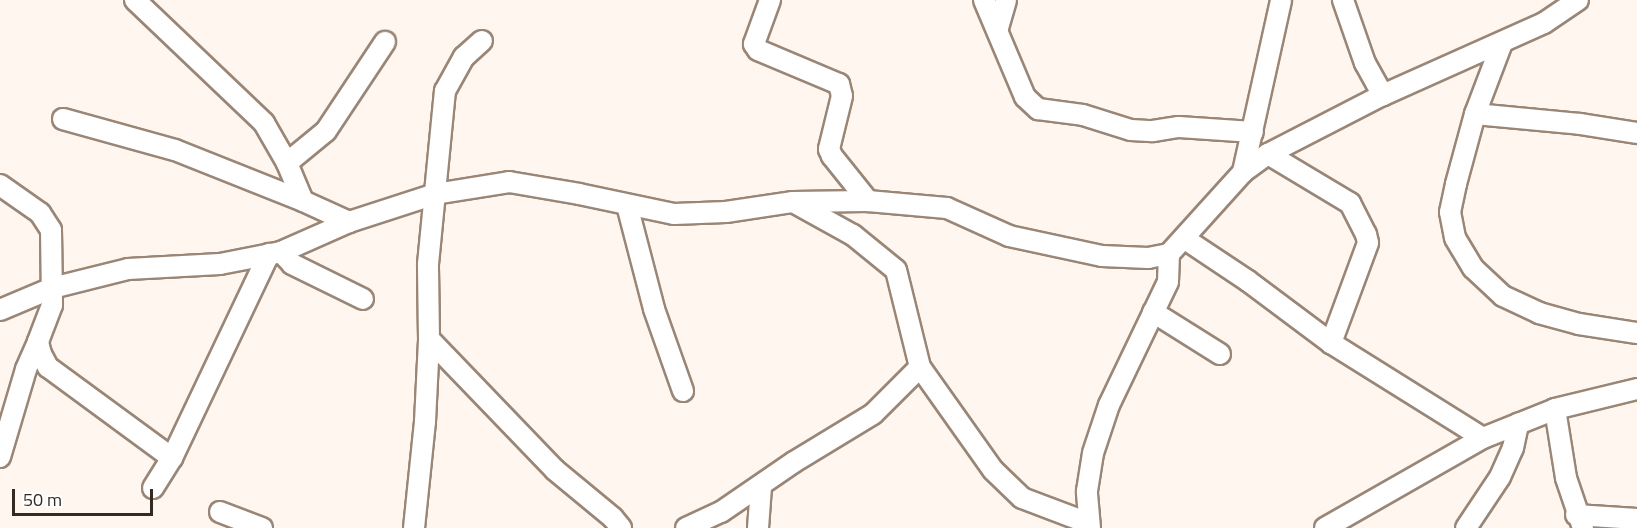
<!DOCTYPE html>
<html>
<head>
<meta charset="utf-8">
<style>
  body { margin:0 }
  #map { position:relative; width:1637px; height:528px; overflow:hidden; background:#fef6ef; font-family:"Titillium Web",sans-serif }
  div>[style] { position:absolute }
  .roads { filter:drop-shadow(2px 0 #9a8676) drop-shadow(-2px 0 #9a8676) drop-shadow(0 2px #9a8676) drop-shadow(0 -2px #9a8676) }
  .minor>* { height:20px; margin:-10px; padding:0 10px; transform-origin:10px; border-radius:10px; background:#fff }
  span { translate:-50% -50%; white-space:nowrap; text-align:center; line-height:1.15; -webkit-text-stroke:4.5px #fff; paint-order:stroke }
  .scale { position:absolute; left:12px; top:489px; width:141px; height:27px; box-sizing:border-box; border:3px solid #322a23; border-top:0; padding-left:8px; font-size:18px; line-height:21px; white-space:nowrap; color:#322a23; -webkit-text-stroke:4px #fff; paint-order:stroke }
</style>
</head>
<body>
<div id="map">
  <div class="roads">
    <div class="minor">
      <div style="left:135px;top:0;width:178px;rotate:43.6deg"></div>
      <div style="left:264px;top:123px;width:46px;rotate:60.1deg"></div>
      <div style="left:287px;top:163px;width:41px;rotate:67.2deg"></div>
      <div style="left:303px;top:201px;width:51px;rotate:24.5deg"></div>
      <div style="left:770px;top:0;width:47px;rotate:110deg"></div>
      <div style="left:754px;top:44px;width:7px;rotate:56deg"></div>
      <div style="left:758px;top:50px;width:88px;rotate:22.8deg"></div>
      <div style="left:839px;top:84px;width:12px;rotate:76deg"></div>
      <div style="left:842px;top:96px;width:55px;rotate:103.8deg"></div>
      <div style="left:829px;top:149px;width:8px;rotate:67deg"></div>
      <div style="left:832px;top:156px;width:58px;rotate:51.3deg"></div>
      <div style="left:984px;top:0;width:105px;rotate:67.1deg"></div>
      <div style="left:1025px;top:97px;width:18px;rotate:43deg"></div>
      <div style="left:1038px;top:109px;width:45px;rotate:7.6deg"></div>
      <div style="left:1083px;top:115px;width:50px;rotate:17.4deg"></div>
      <div style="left:1131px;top:130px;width:22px;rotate:3deg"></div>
      <div style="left:1153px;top:131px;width:26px;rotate:-9deg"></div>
      <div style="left:1179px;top:127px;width:74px;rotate:3.9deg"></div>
      <div style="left:1343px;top:0;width:67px;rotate:70.8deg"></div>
      <div style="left:1365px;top:63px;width:37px;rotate:61deg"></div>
      <div style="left:998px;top:28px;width:29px;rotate:-74deg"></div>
      <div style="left:1502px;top:43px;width:76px;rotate:110.8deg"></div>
      <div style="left:1475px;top:114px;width:73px;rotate:105.2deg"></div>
      <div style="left:1456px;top:184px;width:29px;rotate:102deg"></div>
      <div style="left:1450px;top:212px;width:26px;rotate:79deg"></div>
      <div style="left:1455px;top:238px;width:35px;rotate:59deg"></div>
      <div style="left:1473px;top:268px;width:41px;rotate:43deg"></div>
      <div style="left:1503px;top:296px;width:40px;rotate:25deg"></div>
      <div style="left:1539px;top:313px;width:41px;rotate:15.4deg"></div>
      <div style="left:1579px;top:324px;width:59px;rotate:8.8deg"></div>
      <div style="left:1475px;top:114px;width:105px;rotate:5.4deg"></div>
      <div style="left:1580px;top:124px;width:58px;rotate:9deg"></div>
      <div style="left:63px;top:119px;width:116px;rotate:15.5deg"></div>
      <div style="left:175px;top:150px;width:138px;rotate:21.7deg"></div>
      <div style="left:1268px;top:154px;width:96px;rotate:30.9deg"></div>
      <div style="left:1350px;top:203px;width:35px;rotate:63deg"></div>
      <div style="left:1366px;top:234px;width:9px;rotate:77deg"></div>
      <div style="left:1368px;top:243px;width:107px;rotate:110.3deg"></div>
      <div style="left:287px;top:163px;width:50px;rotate:-39.4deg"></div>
      <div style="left:326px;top:131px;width:107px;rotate:-56.5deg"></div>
      <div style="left:1243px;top:172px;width:176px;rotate:-77.5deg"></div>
      <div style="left:0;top:185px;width:49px;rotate:35deg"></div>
      <div style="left:40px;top:213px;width:20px;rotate:57deg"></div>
      <div style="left:51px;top:230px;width:75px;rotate:89.2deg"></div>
      <div style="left:52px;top:305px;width:40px;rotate:111deg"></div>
      <div style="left:38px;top:342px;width:12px;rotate:76deg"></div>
      <div style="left:41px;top:354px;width:15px;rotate:62deg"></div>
      <div style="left:48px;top:367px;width:154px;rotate:36.3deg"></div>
      <div style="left:795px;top:203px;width:66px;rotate:28.9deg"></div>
      <div style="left:853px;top:235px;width:55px;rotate:39.1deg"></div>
      <div style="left:896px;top:270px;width:100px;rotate:76.1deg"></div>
      <div style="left:920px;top:367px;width:126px;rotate:54.7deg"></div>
      <div style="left:993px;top:470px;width:40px;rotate:44deg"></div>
      <div style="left:1022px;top:498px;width:71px;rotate:20.7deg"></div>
      <div style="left:627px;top:205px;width:107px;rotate:75.4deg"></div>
      <div style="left:654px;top:309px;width:87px;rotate:70.5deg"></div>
      <div style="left:1185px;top:239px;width:76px;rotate:33.7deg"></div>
      <div style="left:1248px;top:281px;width:104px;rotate:36.8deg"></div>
      <div style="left:1331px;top:343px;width:179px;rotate:32deg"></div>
      <div style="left:281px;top:252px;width:16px;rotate:47deg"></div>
      <div style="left:292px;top:264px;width:79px;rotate:26.2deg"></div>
      <div style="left:0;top:310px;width:56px;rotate:-22.9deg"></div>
      <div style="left:52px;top:288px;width:78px;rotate:-14deg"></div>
      <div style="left:128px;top:269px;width:92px;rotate:-3.1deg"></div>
      <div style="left:220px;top:264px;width:62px;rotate:-11.1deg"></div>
      <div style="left:281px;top:252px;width:74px;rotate:-23.8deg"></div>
      <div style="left:349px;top:222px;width:90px;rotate:-18deg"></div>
      <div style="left:435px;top:194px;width:75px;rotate:-9.2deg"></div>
      <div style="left:509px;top:182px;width:71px;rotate:9.7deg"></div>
      <div style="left:579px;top:194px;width:97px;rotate:11.9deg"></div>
      <div style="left:674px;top:214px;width:52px;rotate:-2.2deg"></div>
      <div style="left:726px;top:212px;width:68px;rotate:-8.5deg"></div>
      <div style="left:793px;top:202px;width:75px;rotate:-0.8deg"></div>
      <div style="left:868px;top:201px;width:79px;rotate:5.1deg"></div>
      <div style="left:947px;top:208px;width:68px;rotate:24.3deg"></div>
      <div style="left:1009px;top:236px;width:95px;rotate:12.1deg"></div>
      <div style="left:1102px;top:256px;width:46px;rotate:2.5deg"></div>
      <div style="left:1148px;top:258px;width:21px;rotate:-11deg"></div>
      <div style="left:1169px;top:254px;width:110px;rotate:-47.9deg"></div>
      <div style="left:1243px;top:172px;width:31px;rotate:-36deg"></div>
      <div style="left:1268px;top:154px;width:129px;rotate:-27.2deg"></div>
      <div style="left:1383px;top:95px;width:176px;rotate:-24.1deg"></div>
      <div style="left:1544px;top:23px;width:41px;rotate:-34.1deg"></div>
      <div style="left:1153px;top:312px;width:79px;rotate:32.1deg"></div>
      <div style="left:429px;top:339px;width:182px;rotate:46.1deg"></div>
      <div style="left:555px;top:470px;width:75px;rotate:39.6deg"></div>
      <div style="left:613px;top:518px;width:13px;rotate:51deg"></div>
      <div style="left:1555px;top:409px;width:70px;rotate:80.9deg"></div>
      <div style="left:1566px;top:478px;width:53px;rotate:71.2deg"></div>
      <div style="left:0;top:457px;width:92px;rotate:-73.5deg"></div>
      <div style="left:26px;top:369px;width:30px;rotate:-66deg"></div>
      <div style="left:153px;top:488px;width:36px;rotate:-58deg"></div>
      <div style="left:172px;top:458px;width:226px;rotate:-64.6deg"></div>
      <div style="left:220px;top:512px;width:45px;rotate:20.9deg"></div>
      <div style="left:1576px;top:515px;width:61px;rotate:3.8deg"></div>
      <div style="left:414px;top:528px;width:107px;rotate:-84.1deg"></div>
      <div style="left:425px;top:422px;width:83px;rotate:-87.2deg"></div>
      <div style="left:429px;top:339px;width:75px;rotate:-90.8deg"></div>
      <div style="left:428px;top:264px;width:174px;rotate:-84.4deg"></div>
      <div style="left:445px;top:91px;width:39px;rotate:-61deg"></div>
      <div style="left:464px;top:57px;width:24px;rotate:-42deg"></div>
      <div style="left:686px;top:528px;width:38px;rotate:-25deg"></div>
      <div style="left:721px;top:512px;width:88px;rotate:-34.4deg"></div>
      <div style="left:794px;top:462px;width:92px;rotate:-31.3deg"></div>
      <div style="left:873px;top:414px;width:66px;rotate:-45deg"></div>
      <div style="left:758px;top:528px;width:41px;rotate:-85.8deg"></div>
      <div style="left:1090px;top:528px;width:37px;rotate:-95deg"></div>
      <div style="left:1087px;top:491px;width:38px;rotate:-81deg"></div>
      <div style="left:1093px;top:453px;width:51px;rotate:-71.6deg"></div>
      <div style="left:1109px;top:405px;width:136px;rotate:-64.4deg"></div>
      <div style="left:1168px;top:282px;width:28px;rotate:-88deg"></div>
      <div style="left:1325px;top:528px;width:182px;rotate:-29.7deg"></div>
      <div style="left:1483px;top:438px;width:78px;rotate:-21.9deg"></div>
      <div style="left:1555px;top:409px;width:84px;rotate:-13.7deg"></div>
      <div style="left:1466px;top:528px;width:61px;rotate:-56.3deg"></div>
      <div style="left:1500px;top:477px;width:32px;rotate:-66deg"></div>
      <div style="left:1513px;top:448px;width:25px;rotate:-78deg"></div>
    </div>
  </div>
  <div class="scale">50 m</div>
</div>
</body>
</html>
